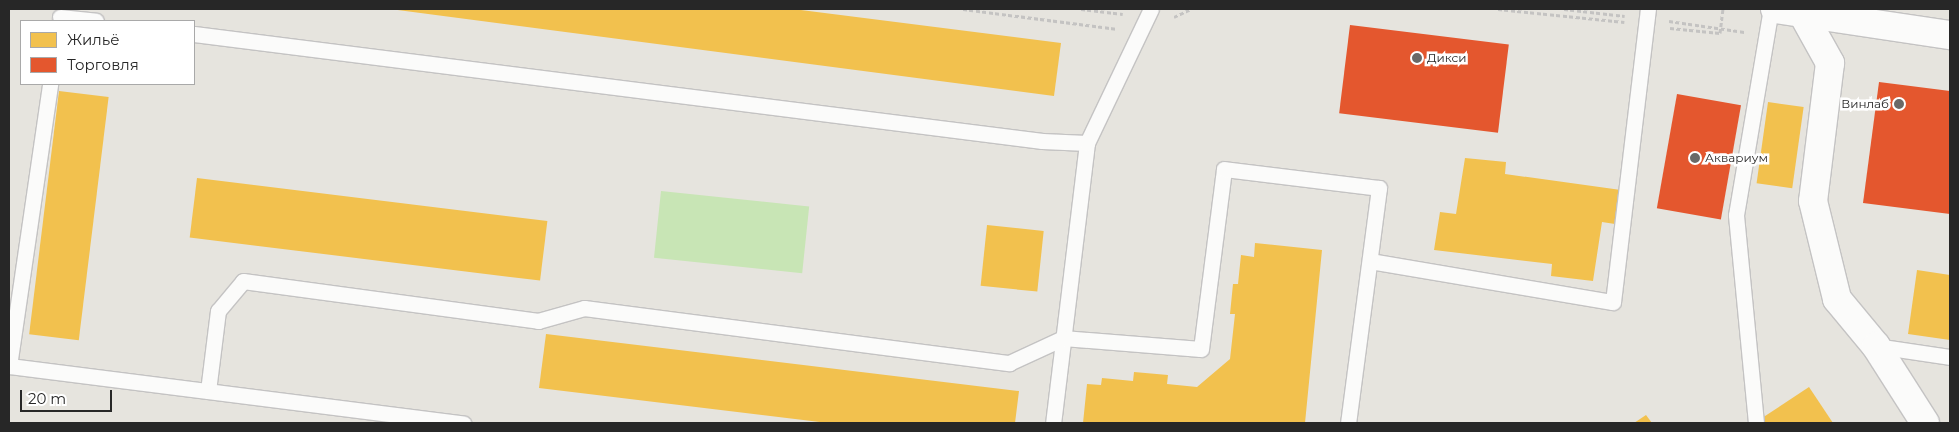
<!DOCTYPE html>
<html>
<head>
<meta charset="utf-8">
<style>
  body { margin:0 }
  #map { position:relative; width:1959px; height:432px; overflow:hidden; background:#e6e4de; font-family:Montserrat,sans-serif }
  div>[style] { position:absolute }
  .pitch>* { inset:0; background:#c8e5b5; transform-origin:0 0 }
  .homes>* { inset:0; background:#f2c14e; transform-origin:0 0 }
  .shops>* { inset:0; background:#e4572e; transform-origin:0 0 }
  .path>* { height:3px; margin-top:-1.5px; transform-origin:0; background:repeating-linear-gradient(90deg,#c4c3c2 0 4px,transparent 0 6.5px) }
  .roads { filter:drop-shadow(1px 0 #c4c3c3) drop-shadow(-1px 0 #c4c3c3) drop-shadow(0 1px #c4c3c3) drop-shadow(0 -1px #c4c3c3) }
  .lane>* { height:15px; margin:-7.5px; padding:0 7.5px; transform-origin:7.5px; border-radius:7.5px; background:#fbfbfa }
  .secondary>* { height:28px; margin:-14px; padding:0 14px; transform-origin:14px; border-radius:14px; background:#fbfbfa }
  .dots>* { width:14px; height:14px; translate:-50% -50%; box-sizing:border-box; border:2px solid #fff; border-radius:50% }
  span { translate:-50% -50%; white-space:nowrap; text-align:center; line-height:1.15; -webkit-text-stroke:5px #fff; paint-order:stroke }
  .poi-label { font-size:12px; color:#272727 }
  .left { translate:0 -50%; text-align:left }
  .right { translate:-100% -50%; text-align:right }
  .frame { position:absolute; inset:0; border:10px solid #272727; pointer-events:none }
  .legend { position:absolute; left:20px; top:20px; width:175px; height:65px; box-sizing:border-box; background:#fff; border:1px solid #a9a9a9; margin:0; padding:6px 9px; list-style:none; font-size:15px; color:#272727 }
  .legend li { display:flex; align-items:center; gap:10px; height:25px }
  .legend b { width:25px; border:1px solid #a9a9a9 }
  .scale { position:absolute; left:20px; top:390px; width:92px; height:22px; box-sizing:border-box; border:2px solid #272727; border-top:0; padding-left:6px; font-size:15px; line-height:18px; white-space:nowrap; color:#272727; -webkit-text-stroke:4px #fff; paint-order:stroke }
</style>
</head>
<body>
<div id="map">
  <div class="pitch">
    <div style="left:661px;top:191px;width:149px;height:67px;rotate:6deg"></div>
  </div>
  <div class="homes">
    <div style="clip-path:polygon(390px 9px,793px 9px,1061px 43px,1054px 96px)"></div>
    <div style="left:59px;top:91px;width:50px;height:245px;rotate:7deg"></div>
    <div style="left:1768px;top:102px;width:36px;height:82px;rotate:8deg"></div>
    <div style="clip-path:polygon(1465px 158px,1506px 162px,1505px 174px,1621px 190px,1615px 224px,1602px 222px,1593px 281px,1551px 276px,1552px 264px,1434px 250px,1440px 212px,1456px 214px)"></div>
    <div style="left:197px;top:178px;width:353px;height:60px;rotate:7deg"></div>
    <div style="left:987px;top:225px;width:57px;height:61px;rotate:6deg"></div>
    <div style="clip-path:polygon(1255px 243px,1322px 250px,1305px 423px,1083px 423px,1087px 384px,1101px 385px,1102px 378px,1133px 381px,1134px 372px,1168px 375px,1167px 384px,1197px 387px,1230px 359px,1235px 314px,1230px 314px,1233px 284px,1238px 284px,1241px 255px,1254px 257px)"></div>
    <div style="clip-path:polygon(1917px 270px,1950px 275px,1950px 340px,1908px 334px)"></div>
    <div style="clip-path:polygon(546px 334px,1019px 391px,1015px 423px,828px 423px,539px 388px)"></div>
    <div style="clip-path:polygon(1809px 387px,1833px 423px,1766px 423px,1762px 418px)"></div>
    <div style="clip-path:polygon(1646px 415px,1652px 423px,1634px 423px)"></div>
  </div>
  <div class="shops">
    <div style="left:1350px;top:25px;width:160px;height:89px;rotate:7deg"></div>
    <div style="clip-path:polygon(1879px 82px,1950px 91px,1950px 214px,1863px 203px)"></div>
    <div style="left:1677px;top:94px;width:65px;height:116px;rotate:10deg"></div>
  </div>
  <div class="path">
    <div style="left:963px;top:9px;width:154px;rotate:7.4deg"></div>
    <div style="left:1081px;top:9px;width:42px;rotate:6.8deg"></div>
    <div style="left:1498px;top:9px;width:127px;rotate:5.9deg"></div>
    <div style="left:1564px;top:9px;width:61px;rotate:6.5deg"></div>
    <div style="left:1174px;top:17px;width:19px;rotate:-25deg"></div>
    <div style="left:1669px;top:21px;width:76px;rotate:8.3deg"></div>
    <div style="left:1670px;top:28px;width:50px;rotate:5.7deg"></div>
    <div style="left:1720px;top:33px;width:24px;rotate:-83deg"></div>
  </div>
  <div class="roads">
    <div class="lane">
      <div style="left:60px;top:17px;width:36px;rotate:6deg"></div>
      <div style="left:194px;top:34px;width:855px;rotate:7.19deg"></div>
      <div style="left:1042px;top:141px;width:45px;rotate:2.5deg"></div>
      <div style="left:1087px;top:143px;width:282px;rotate:96.9deg"></div>
      <div style="left:1087px;top:143px;width:148px;rotate:-64.5deg"></div>
      <div style="left:1370px;top:261px;width:246px;rotate:9.6deg"></div>
      <div style="left:1613px;top:302px;width:295px;rotate:-83.2deg"></div>
      <div style="left:1876px;top:346px;width:75px;rotate:8.5deg"></div>
      <div style="left:9px;top:366px;width:458px;rotate:7.2deg"></div>
      <div style="left:9px;top:366px;width:285px;rotate:-81.7deg"></div>
      <div style="left:208px;top:391px;width:81px;rotate:-82.9deg"></div>
      <div style="left:218px;top:311px;width:39px;rotate:-50deg"></div>
      <div style="left:243px;top:281px;width:298px;rotate:7.7deg"></div>
      <div style="left:538px;top:321px;width:48px;rotate:-15.8deg"></div>
      <div style="left:584px;top:308px;width:429px;rotate:7.4deg"></div>
      <div style="left:1009px;top:363px;width:60px;rotate:-24.8deg"></div>
      <div style="left:1063px;top:338px;width:138px;rotate:4.6deg"></div>
      <div style="left:1201px;top:349px;width:181px;rotate:-82.7deg"></div>
      <div style="left:1224px;top:169px;width:156px;rotate:7deg"></div>
      <div style="left:1379px;top:188px;width:237px;rotate:97.5deg"></div>
      <div style="left:1756px;top:423px;width:209px;rotate:-95.5deg"></div>
      <div style="left:1736px;top:215px;width:209px;rotate:-80.4deg"></div>
    </div>
    <div class="secondary">
      <div style="left:1775px;top:9px;width:177px;rotate:8.5deg"></div>
      <div style="left:1800px;top:9px;width:62px;rotate:60.9deg"></div>
      <div style="left:1830px;top:63px;width:139px;rotate:97deg"></div>
      <div style="left:1813px;top:201px;width:101px;rotate:76.2deg"></div>
      <div style="left:1837px;top:299px;width:61px;rotate:50.3deg"></div>
      <div style="left:1876px;top:346px;width:91px;rotate:57.5deg"></div>
    </div>
  </div>
  <div class="dots">
    <div style="left:1417px;top:58px;background:#6a6967"></div>
    <div style="left:1899px;top:104px;background:#6a6967"></div>
    <div style="left:1695px;top:158px;background:#6a6967"></div>
  </div>
  <div class="poi-label">
    <span class="left" style="left:1427px;top:58px">Дикси</span>
    <span class="right" style="left:1889px;top:104px">Винлаб</span>
    <span class="left" style="left:1705px;top:158px">Аквариум</span>
  </div>
  <div class="frame"></div>
  <ul class="legend">
  <li><b style="height:14px;background:#f2c14e"></b>Жильё</li>
  <li><b style="height:14px;background:#e4572e"></b>Торговля</li>
  </ul>
  <div class="scale">20 m</div>
</div>
</body>
</html>
